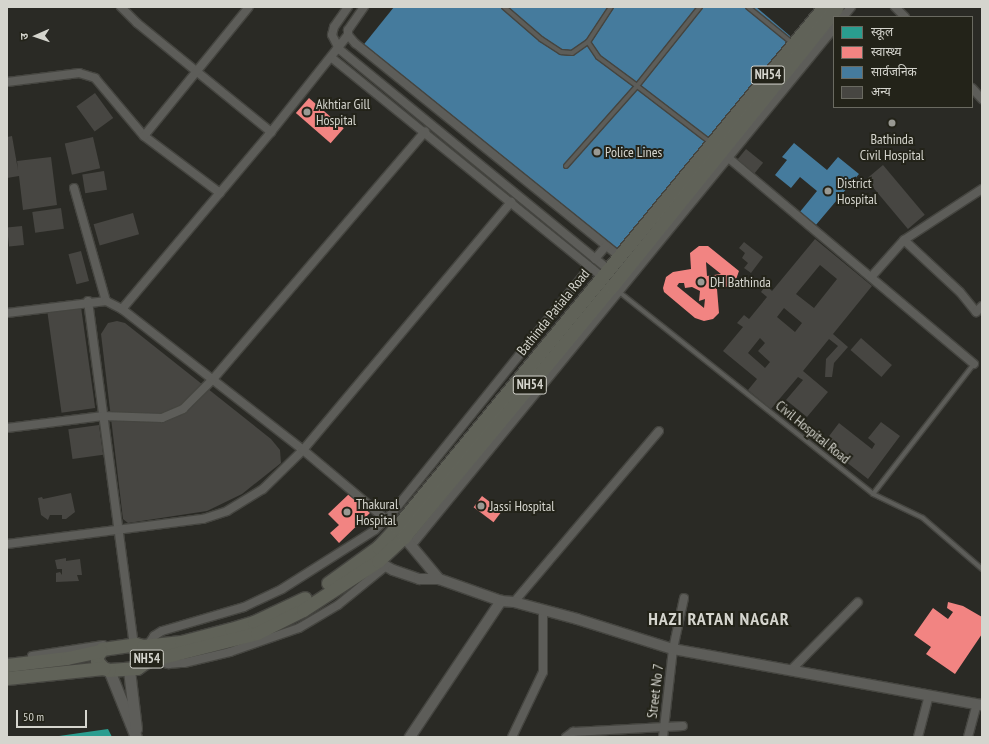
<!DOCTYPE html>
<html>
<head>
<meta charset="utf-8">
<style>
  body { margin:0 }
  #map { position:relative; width:989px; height:744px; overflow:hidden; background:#2a2a25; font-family:"PT Sans Narrow","Noto Sans Devanagari",sans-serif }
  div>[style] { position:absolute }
  .schools>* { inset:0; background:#2a9d8f }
  .health>* { inset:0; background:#f28482; transform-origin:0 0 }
  .public>* { inset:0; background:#457b9d }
  .building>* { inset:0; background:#474642; transform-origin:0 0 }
  .roads { filter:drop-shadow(1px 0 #454540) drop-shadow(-1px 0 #454540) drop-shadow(0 1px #454540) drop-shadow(0 -1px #454540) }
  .service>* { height:4px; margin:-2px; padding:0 2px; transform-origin:2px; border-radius:2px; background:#5d5d59 }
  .minor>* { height:8px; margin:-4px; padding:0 4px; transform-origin:4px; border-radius:4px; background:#5d5d59 }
  .tertiary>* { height:10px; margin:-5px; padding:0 5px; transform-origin:5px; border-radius:5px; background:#5d5d59 }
  .secondary>* { height:11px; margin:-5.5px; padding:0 5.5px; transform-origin:5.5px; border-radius:5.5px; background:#5d5d59 }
  .trunk>* { height:13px; margin:-6.5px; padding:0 6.5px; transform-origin:6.5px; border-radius:6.5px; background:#606258 }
  .dots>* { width:11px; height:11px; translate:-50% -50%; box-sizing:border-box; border:2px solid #232319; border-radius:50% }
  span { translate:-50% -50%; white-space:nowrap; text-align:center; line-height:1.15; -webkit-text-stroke:4px #232319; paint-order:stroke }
  .shield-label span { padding:1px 3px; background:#232319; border:1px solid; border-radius:3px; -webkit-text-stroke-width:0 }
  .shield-label { font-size:13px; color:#d5d5ce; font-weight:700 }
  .poi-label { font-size:14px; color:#d5d5ce }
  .left { translate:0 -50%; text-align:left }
  .street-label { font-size:14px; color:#d5d5ce }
  .district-label { font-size:18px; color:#d5d5ce; font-weight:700; letter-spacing:1px }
  .frame { position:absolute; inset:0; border:8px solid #d5d5ce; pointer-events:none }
  .legend { position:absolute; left:833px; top:16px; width:140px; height:92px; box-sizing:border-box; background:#232319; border:1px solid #6a6a61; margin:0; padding:5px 7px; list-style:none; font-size:12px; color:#d5d5ce }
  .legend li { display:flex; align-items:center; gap:8px; height:20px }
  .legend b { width:20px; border:1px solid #6a6a61 }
  .north { position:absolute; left:16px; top:16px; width:40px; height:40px; -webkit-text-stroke:3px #232319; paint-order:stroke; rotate:268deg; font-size:11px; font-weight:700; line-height:16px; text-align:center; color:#d5d5ce }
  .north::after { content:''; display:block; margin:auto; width:14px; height:18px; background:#d5d5ce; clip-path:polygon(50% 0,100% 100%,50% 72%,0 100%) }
  .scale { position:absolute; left:16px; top:710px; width:71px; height:18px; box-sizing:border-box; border:2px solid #d5d5ce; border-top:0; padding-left:5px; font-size:12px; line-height:14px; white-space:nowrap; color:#d5d5ce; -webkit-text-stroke:3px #232319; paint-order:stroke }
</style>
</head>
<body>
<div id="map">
  <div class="schools">
    <div style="clip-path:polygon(108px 729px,112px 737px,59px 737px,59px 736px)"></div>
  </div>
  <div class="health">
    <div style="left:309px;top:98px;width:46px;height:20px;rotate:41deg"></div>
    <div style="clip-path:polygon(evenodd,699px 246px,708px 246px,739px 271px,734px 285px,717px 289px,719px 313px,713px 319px,704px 321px,695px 318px,664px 292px,663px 288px,666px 277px,673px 272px,691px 269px,690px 253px,699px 246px,706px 262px,721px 274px,707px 276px,706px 262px,699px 246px,679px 283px,684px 283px,685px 288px,692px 287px,700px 291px,699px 301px,705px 299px,704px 308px,677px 286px,679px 283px)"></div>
    <div style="clip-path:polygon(349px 494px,371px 512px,339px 543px,330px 533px,339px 525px,328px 514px)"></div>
    <div style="left:482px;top:496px;width:25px;height:14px;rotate:37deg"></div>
    <div style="clip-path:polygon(948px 602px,963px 606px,982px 617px,982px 634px,955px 674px,926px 654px,931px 647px,914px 635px,933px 608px,948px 619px,953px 612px,947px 608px)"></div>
  </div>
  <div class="public">
    <div style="clip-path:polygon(394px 7px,756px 7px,796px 41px,619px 256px,361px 48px)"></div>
    <div style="clip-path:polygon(794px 143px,827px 170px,838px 157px,859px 174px,815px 226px,799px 213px,817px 191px,800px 177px,791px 188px,775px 175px,787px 160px,782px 157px)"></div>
  </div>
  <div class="building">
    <div style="left:95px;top:93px;width:31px;height:23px;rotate:54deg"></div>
    <div style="clip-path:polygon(12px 136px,18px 170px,17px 161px,51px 157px,57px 205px,23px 210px,19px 176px,7px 178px,7px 137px)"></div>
    <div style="left:93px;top:137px;width:32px;height:29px;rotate:77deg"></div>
    <div style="left:746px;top:149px;width:22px;height:18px;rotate:39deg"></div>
    <div style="left:883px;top:165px;width:65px;height:22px;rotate:50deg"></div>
    <div style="left:104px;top:171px;width:19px;height:22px;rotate:81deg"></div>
    <div style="left:61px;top:208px;width:21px;height:29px;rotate:82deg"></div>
    <div style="left:133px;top:213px;width:22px;height:41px;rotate:74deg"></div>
    <div style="left:22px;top:226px;width:19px;height:15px;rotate:84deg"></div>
    <div style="clip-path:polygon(evenodd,815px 239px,872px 286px,833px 334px,848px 347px,834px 363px,832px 377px,825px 377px,826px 359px,838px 346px,829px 339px,803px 371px,828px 392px,807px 417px,786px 400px,803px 380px,798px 377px,771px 409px,748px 390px,757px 379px,723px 351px,743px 327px,737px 323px,744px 315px,749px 319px,767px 297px,761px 292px,766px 285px,772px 291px,815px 239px,820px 265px,837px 279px,814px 308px,796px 294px,820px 265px,815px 239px,784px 308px,802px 323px,795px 332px,777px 317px,784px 308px,815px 239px,760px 338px,765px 343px,758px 351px,770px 362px,765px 368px,748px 353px,760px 338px)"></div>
    <div style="clip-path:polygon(744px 242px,763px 257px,751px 273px,744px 268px,748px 263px,742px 258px,745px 253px,739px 248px)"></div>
    <div style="left:81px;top:251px;width:31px;height:13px;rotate:75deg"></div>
    <div style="left:81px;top:307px;width:102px;height:34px;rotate:82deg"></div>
    <div style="clip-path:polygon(117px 321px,125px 323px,271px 439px,280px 450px,281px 463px,242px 494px,207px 511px,128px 523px,123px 519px,101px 334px,108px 323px)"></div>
    <div style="left:861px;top:338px;width:41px;height:16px;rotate:41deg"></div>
    <div style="clip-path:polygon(881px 422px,900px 436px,868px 479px,823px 444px,839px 423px,872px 449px,875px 444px,868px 438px)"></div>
    <div style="left:99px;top:425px;width:30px;height:31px;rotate:82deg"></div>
    <div style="clip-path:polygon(71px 493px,75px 512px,66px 519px,62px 519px,62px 515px,50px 515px,48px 520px,41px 515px,38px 498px,42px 497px,43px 499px)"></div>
    <div style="clip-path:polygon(66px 558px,66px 561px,80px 559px,82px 575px,77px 575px,79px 581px,56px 582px,56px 573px,60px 572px,62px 575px,62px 569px,57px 569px,55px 560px)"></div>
  </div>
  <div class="roads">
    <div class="service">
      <div style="left:504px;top:7px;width:49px;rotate:40.9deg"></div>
      <div style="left:541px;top:39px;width:24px;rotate:33deg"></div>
      <div style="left:561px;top:52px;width:11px;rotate:5deg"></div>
      <div style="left:572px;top:53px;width:19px;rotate:-35deg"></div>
      <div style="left:611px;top:7px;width:42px;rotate:123.3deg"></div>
      <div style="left:588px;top:42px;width:18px;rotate:56deg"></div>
      <div style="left:598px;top:57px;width:49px;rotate:36.6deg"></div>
      <div style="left:637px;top:86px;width:101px;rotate:-51.4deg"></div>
      <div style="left:748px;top:7px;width:55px;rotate:39.1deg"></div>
      <div style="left:566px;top:166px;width:107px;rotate:-48.4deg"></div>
      <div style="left:637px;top:86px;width:92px;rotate:37.5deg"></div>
      <div style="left:618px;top:291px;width:326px;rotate:38.5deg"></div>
      <div style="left:873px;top:494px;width:165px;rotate:-52.2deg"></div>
      <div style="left:873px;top:494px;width:55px;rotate:25.6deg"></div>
      <div style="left:923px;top:518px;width:78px;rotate:40.8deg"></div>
    </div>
    <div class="minor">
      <div style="left:121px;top:7px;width:23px;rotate:45deg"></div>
      <div style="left:137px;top:23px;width:173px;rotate:39.1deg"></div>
      <div style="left:348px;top:7px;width:24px;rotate:125deg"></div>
      <div style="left:334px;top:27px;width:8px;rotate:104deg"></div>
      <div style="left:332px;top:35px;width:16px;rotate:63deg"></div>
      <div style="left:339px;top:49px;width:348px;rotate:39.3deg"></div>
      <div style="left:364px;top:7px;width:28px;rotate:125deg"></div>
      <div style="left:348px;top:30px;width:5px;rotate:90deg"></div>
      <div style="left:348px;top:35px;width:11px;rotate:49deg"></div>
      <div style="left:355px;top:43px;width:339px;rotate:38.9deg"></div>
      <div style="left:895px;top:7px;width:14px;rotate:45deg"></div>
      <div style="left:843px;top:17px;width:13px;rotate:-51deg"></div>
      <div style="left:332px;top:58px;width:348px;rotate:39deg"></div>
      <div style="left:7px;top:82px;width:73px;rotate:-7.1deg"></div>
      <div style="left:79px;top:73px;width:17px;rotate:17deg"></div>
      <div style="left:95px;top:78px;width:76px;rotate:49.8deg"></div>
      <div style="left:144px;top:136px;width:95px;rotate:36.9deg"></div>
      <div style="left:972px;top:88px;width:15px;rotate:48deg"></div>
      <div style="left:144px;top:136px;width:166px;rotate:-50.9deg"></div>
      <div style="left:725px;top:155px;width:325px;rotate:40deg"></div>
      <div style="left:74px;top:188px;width:117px;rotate:74.2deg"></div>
      <div style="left:904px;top:240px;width:93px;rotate:-33.2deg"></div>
      <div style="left:595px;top:259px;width:17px;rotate:-50deg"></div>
      <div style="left:872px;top:276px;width:48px;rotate:-48.4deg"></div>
      <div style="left:904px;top:240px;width:76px;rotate:42.9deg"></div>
      <div style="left:960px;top:292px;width:26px;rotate:51deg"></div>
      <div style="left:976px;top:312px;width:8px;rotate:-45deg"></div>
      <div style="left:88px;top:301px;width:346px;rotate:82.4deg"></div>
      <div style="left:122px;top:309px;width:231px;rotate:-49.9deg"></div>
      <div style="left:271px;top:132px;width:124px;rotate:-51.6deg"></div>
      <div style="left:7px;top:313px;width:100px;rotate:-6.9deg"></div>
      <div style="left:106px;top:301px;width:18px;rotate:27deg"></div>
      <div style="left:122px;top:309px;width:229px;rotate:37.9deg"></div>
      <div style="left:303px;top:450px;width:112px;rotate:39.9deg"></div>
      <div style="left:7px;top:428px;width:97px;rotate:-7.1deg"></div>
      <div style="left:103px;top:416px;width:59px;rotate:1.9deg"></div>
      <div style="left:162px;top:418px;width:23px;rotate:-23deg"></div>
      <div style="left:183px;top:409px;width:42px;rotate:-45deg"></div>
      <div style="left:213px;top:379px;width:326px;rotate:-49.4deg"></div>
      <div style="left:7px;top:544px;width:198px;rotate:-7.3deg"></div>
      <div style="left:203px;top:519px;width:25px;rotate:-18deg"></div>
      <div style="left:227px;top:511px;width:42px;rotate:-31.4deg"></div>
      <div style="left:263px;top:489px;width:56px;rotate:-44.3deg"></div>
      <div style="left:303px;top:450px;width:324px;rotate:-50deg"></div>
      <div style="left:411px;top:546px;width:669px;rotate:-50.76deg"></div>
      <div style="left:514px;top:602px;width:224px;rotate:-49.7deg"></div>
      <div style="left:148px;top:645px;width:11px;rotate:-56deg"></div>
      <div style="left:154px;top:636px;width:9px;rotate:-32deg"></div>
      <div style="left:162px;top:631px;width:85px;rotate:-16.3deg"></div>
      <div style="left:244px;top:607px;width:42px;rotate:-25.3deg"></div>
      <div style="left:282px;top:589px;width:110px;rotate:-32.4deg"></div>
      <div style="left:375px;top:530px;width:25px;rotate:-45deg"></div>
      <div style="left:393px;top:512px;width:314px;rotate:-51.2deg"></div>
      <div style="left:32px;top:656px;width:72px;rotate:-8.8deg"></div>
      <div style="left:153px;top:660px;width:16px;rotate:15deg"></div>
      <div style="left:168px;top:664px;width:16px;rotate:-4deg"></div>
      <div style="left:184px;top:663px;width:47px;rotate:-13.4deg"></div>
      <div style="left:230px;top:652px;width:73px;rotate:-19.2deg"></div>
      <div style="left:299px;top:628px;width:45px;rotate:-30.5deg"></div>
      <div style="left:338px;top:605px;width:62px;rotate:-39.1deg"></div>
      <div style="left:791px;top:670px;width:95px;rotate:-45.4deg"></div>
      <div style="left:512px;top:737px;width:72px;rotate:-64.5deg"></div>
      <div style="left:543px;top:672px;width:62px;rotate:-90deg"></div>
      <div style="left:566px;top:737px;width:9px;rotate:-36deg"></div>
      <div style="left:573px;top:732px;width:110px;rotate:-3.1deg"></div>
      <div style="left:663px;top:737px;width:89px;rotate:-83.5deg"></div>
      <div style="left:673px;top:649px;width:52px;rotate:-77.8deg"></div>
      <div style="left:918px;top:737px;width:43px;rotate:-75.3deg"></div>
      <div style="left:968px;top:737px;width:34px;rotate:-75deg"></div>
    </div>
    <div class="tertiary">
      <div style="left:404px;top:537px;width:55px;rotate:50.2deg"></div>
      <div style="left:439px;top:579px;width:66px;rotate:19.5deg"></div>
      <div style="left:501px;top:601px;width:13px;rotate:4deg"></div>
      <div style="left:514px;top:602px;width:65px;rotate:15.1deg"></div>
      <div style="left:577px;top:619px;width:101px;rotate:17.4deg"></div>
      <div style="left:673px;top:649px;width:314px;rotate:10.3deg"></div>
      <div style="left:372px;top:558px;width:24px;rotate:30deg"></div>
      <div style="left:393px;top:570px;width:28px;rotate:19deg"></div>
      <div style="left:419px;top:579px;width:20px"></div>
      <div style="left:410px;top:737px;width:164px;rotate:-56.2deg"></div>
    </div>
    <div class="secondary">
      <div style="left:109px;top:670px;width:72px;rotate:68.1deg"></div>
      <div style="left:129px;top:670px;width:59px;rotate:83.2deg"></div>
    </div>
    <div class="trunk">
      <div style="left:328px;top:583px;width:62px;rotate:-35.8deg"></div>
      <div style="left:378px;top:547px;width:26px;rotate:-47deg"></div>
      <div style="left:396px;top:528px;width:674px;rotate:-50.6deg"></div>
      <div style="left:136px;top:644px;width:7px;rotate:16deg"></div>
      <div style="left:143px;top:646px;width:9px;rotate:63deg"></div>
      <div style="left:147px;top:654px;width:7px;rotate:90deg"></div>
      <div style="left:147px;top:661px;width:12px;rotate:145deg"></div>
      <div style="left:137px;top:668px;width:28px;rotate:176deg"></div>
      <div style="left:109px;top:670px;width:6px;rotate:-162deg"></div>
      <div style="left:103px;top:668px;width:9px;rotate:-131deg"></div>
      <div style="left:97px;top:661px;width:5px;rotate:-90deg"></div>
      <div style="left:97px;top:656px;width:9px;rotate:-54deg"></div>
      <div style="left:102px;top:649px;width:34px;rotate:-8deg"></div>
      <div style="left:143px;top:646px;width:38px;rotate:-6deg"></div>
      <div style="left:181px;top:642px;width:52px;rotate:-14.6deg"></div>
      <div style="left:231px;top:629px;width:24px;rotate:-17deg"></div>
      <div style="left:254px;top:622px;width:56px;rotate:-25.2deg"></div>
      <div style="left:147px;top:661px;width:114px;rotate:-14.3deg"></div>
      <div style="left:257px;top:633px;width:51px;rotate:-26.6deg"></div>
      <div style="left:303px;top:610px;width:90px;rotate:-33.2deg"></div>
      <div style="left:378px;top:561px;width:35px;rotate:-43deg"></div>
      <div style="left:404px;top:537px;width:326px;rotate:-50.4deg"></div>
      <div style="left:612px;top:286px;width:358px;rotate:-51.1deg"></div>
      <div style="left:7px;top:665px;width:60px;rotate:-6.7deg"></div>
      <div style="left:67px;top:658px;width:34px;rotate:-12deg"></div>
      <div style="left:7px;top:678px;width:97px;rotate:-5.9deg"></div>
    </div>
  </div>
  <div class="dots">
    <div style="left:307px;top:112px;background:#999993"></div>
    <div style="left:892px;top:123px;background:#999993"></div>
    <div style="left:597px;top:152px;background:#999993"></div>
    <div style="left:828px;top:191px;background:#999993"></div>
    <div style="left:701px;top:282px;background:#999993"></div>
    <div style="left:481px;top:506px;background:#999993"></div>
    <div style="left:347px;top:512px;background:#999993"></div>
  </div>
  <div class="shield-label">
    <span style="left:768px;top:75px">NH54</span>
    <span style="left:530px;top:385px">NH54</span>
    <span style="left:147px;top:659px">NH54</span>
  </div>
  <div class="poi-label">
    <span class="left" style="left:316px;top:112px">Akhtiar Gill<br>Hospital</span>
    <span style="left:892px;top:147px">Bathinda<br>Civil Hospital</span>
    <span class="left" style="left:605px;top:152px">Police Lines</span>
    <span class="left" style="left:837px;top:191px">District<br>Hospital</span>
    <span class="left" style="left:710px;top:282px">DH Bathinda</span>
    <span class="left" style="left:356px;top:512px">Thakural<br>Hospital</span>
    <span class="left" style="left:490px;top:506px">Jassi Hospital</span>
  </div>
  <div class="street-label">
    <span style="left:553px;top:312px;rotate:-51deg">Bathinda Patiala Road</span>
    <span style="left:813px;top:432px;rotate:39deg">Civil Hospital Road</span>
    <span style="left:655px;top:691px;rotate:-83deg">Street No 7</span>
  </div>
  <div class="district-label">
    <span style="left:719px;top:619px">HAZI RATAN NAGAR</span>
  </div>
  <div class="frame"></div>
  <ul class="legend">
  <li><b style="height:11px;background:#2a9d8f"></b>स्कूल</li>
  <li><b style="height:11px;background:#f28482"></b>स्वास्थ्य</li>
  <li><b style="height:11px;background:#457b9d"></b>सार्वजनिक</li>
  <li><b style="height:11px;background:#474642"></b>अन्य</li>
  </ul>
  <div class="north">उ</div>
  <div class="scale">50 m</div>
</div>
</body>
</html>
